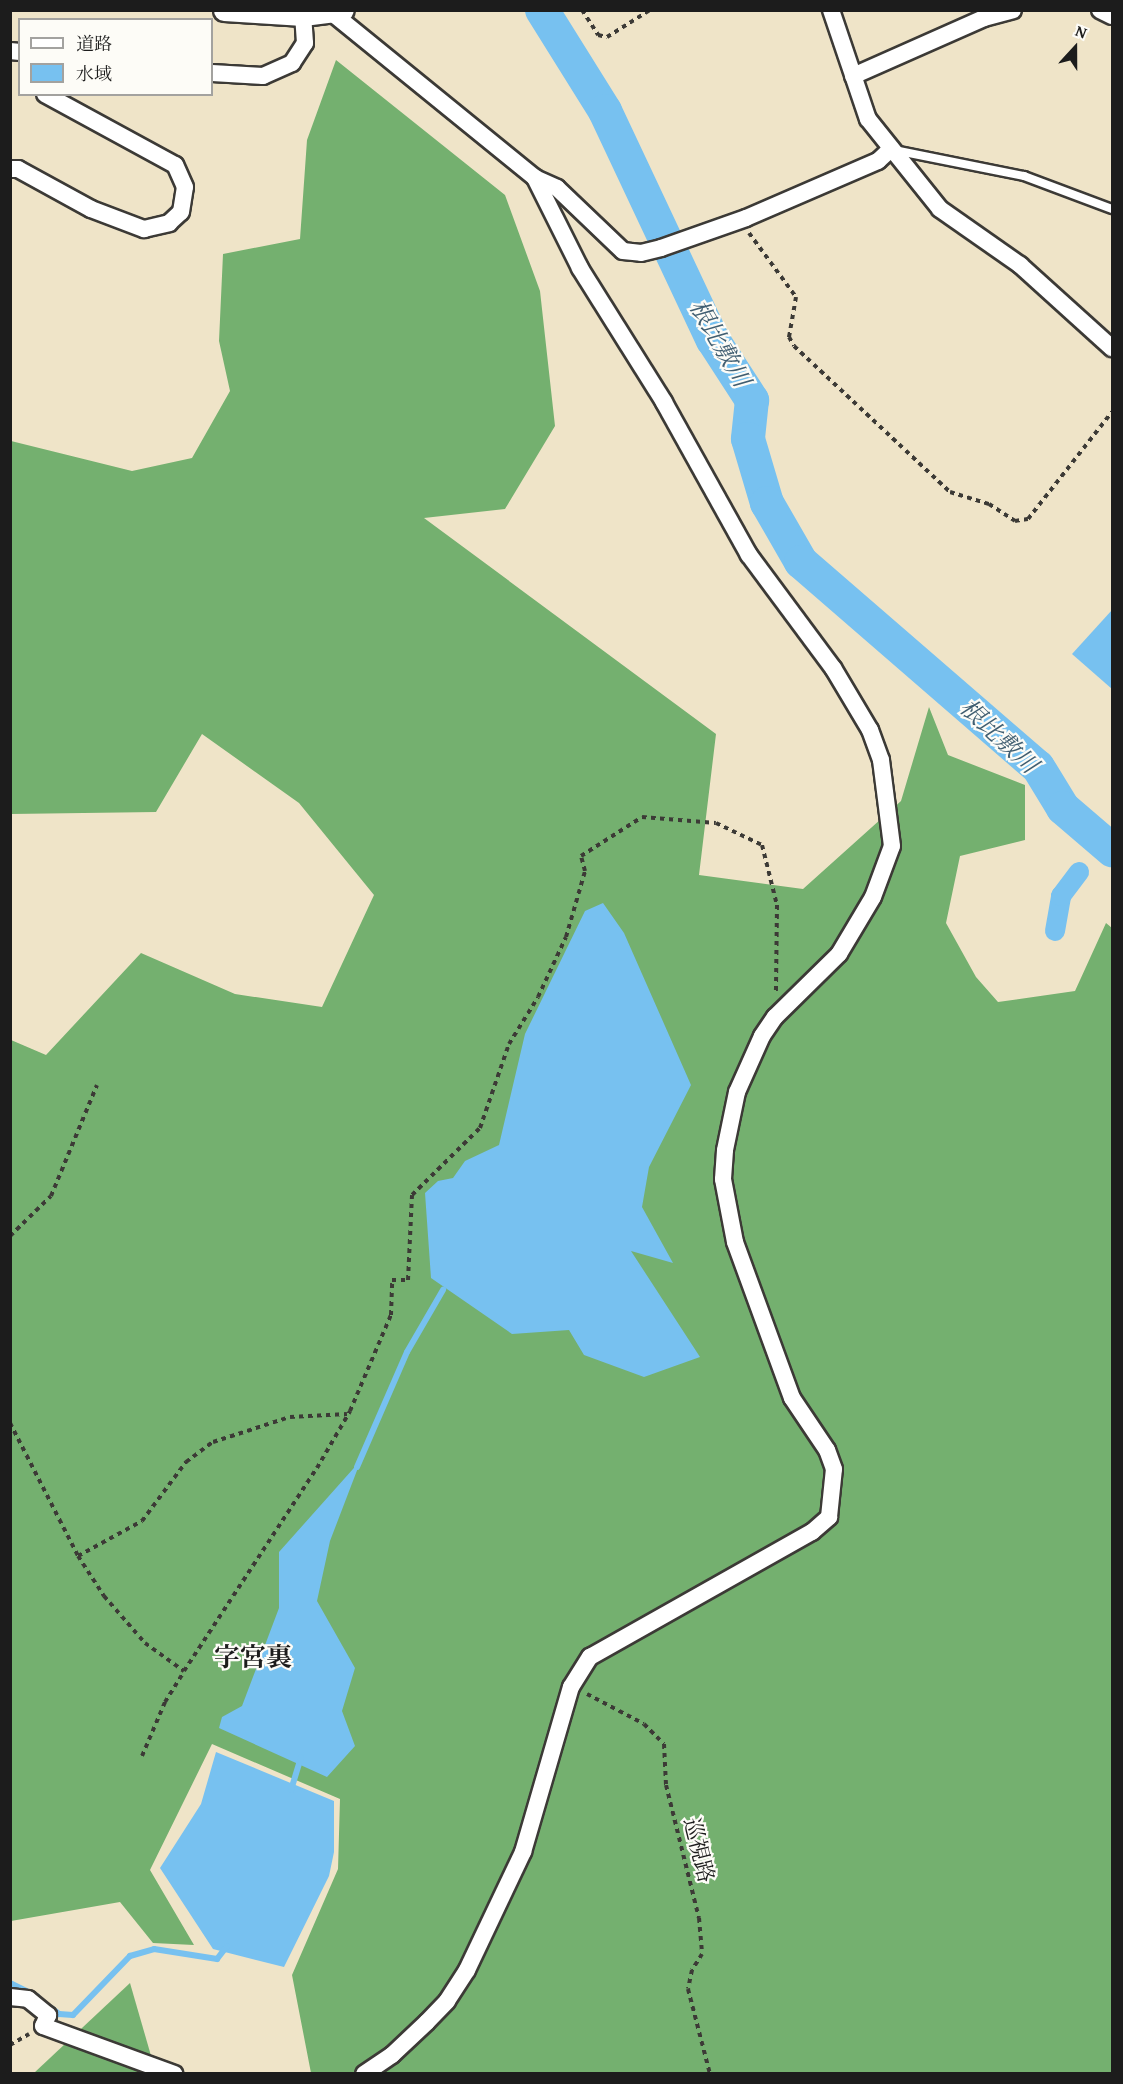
<!DOCTYPE html>
<html>
<head>
<meta charset="utf-8">
<style>
  body { margin:0 }
  #map { position:relative; width:1123px; height:2084px; overflow:hidden; background:#efe4c8; font-family:"Gentium Book Plus","Noto Serif JP",serif }
  div>[style] { position:absolute }
  .forest>* { inset:0; background:#74b06f }
  .water>* { inset:0; background:#77c1f0 }
  .stream>* { height:6px; margin:-3px; padding:0 3px; transform-origin:3px; border-radius:3px; background:#77c1f0 }
  .canal>* { height:20px; margin:-10px; padding:0 10px; transform-origin:10px; border-radius:10px; background:#77c1f0 }
  .river>* { height:34px; margin:-17px; padding:0 17px; transform-origin:17px; border-radius:17px; background:#77c1f0 }
  .path>* { height:4px; margin-top:-2px; transform-origin:0; background:repeating-linear-gradient(90deg,#3c3a36 0 4.5px,transparent 0 9px) }
  .roads { filter:drop-shadow(2px 0 #3c3a36) drop-shadow(-2px 0 #3c3a36) drop-shadow(0 2px #3c3a36) drop-shadow(0 -2px #3c3a36) }
  .service>* { height:8px; margin:-4px; padding:0 4px; transform-origin:4px; border-radius:4px; background:#fff }
  .minor>* { height:16px; margin:-8px; padding:0 8px; transform-origin:8px; border-radius:8px; background:#fff }
  .tertiary>* { height:21px; margin:-10.5px; padding:0 10.5px; transform-origin:10.5px; border-radius:10.5px; background:#fff }
  span { translate:-50% -50%; white-space:nowrap; text-align:center; line-height:1.15; -webkit-text-stroke:4.5px #fdfcf7; paint-order:stroke }
  .street-label { font-size:22px; color:#1c1c1c }
  .water-label { font-size:24px; color:#405e71; font-style:italic }
  .quarter-label { font-size:26px; color:#1c1c1c; font-weight:700 }
  .frame { position:absolute; inset:0; border:12px solid #1c1c1c; pointer-events:none }
  .legend { position:absolute; left:18px; top:18px; width:195px; height:78px; box-sizing:border-box; background:#fdfcf7; border:2px solid #a3a29f; margin:0; padding:8px 10px; list-style:none; font-size:18px; color:#1c1c1c }
  .legend li { display:flex; align-items:center; gap:12px; height:30px }
  .legend b { width:30px; border:2px solid #a3a29f }
  .north { position:absolute; left:1045px; top:18px; width:60px; height:60px; -webkit-text-stroke:4px #fdfcf7; paint-order:stroke; rotate:21deg; font-size:16px; font-weight:700; line-height:24px; text-align:center; color:#1c1c1c }
  .north::after { content:''; display:block; margin:auto; width:21px; height:27px; background:#1c1c1c; clip-path:polygon(50% 0,100% 100%,50% 72%,0 100%) }
</style>
</head>
<body>
<div id="map">
  <div class="forest">
    <div style="clip-path:polygon(336px 60px,505px 195px,540px 291px,555px 426px,505px 509px,424px 518px,716px 734px,699px 875px,803px 889px,901px 801px,929px 707px,948px 755px,1025px 785px,1025px 840px,960px 856px,946px 923px,976px 977px,998px 1002px,1075px 991px,1106px 923px,1112px 928px,1112px 2073px,311px 2073px,292px 1975px,338px 1869px,340px 1799px,212px 1744px,150px 1870px,194px 1945px,153px 1943px,120px 1902px,11px 1921px,11px 1040px,46px 1055px,141px 953px,235px 994px,322px 1007px,374px 895px,299px 803px,202px 734px,156px 812px,11px 814px,11px 441px,132px 471px,192px 458px,230px 391px,219px 341px,223px 254px,300px 239px,307px 140px)"></div>
    <div style="clip-path:polygon(130px 1983px,156px 2073px,34px 2073px)"></div>
  </div>
  <div class="water">
    <div style="clip-path:polygon(1112px 610px,1112px 689px,1072px 654px)"></div>
    <div style="clip-path:polygon(603px 903px,624px 933px,691px 1085px,649px 1167px,642px 1207px,673px 1263px,631px 1251px,700px 1357px,644px 1377px,584px 1355px,569px 1330px,512px 1334px,431px 1278px,425px 1193px,438px 1181px,453px 1178px,465px 1161px,499px 1145px,525px 1034px,585px 911px)"></div>
    <div style="clip-path:polygon(361px 1460px,330px 1541px,317px 1601px,355px 1668px,342px 1711px,355px 1746px,327px 1777px,219px 1728px,222px 1717px,242px 1706px,279px 1608px,279px 1552px)"></div>
    <div style="clip-path:polygon(216px 1752px,334px 1801px,334px 1852px,329px 1876px,284px 1967px,213px 1949px,160px 1868px,201px 1804px)"></div>
  </div>
  <div class="stream">
    <div style="left:357px;top:1467px;width:125px;rotate:-66.5deg"></div>
    <div style="left:407px;top:1352px;width:72px;rotate:-59.9deg"></div>
    <div style="left:291px;top:1790px;width:34px;rotate:-73deg"></div>
    <div style="left:10px;top:1983px;width:30px;rotate:26deg"></div>
    <div style="left:51px;top:2008px;width:10px;rotate:37deg"></div>
    <div style="left:59px;top:2014px;width:14px;rotate:4deg"></div>
    <div style="left:73px;top:2015px;width:82px;rotate:-46deg"></div>
    <div style="left:130px;top:1956px;width:25px;rotate:-16deg"></div>
    <div style="left:154px;top:1949px;width:64px;rotate:9deg"></div>
    <div style="left:217px;top:1959px;width:16px;rotate:-52deg"></div>
  </div>
  <div class="canal">
    <div style="left:1055px;top:931px;width:36px;rotate:-80deg"></div>
    <div style="left:1061px;top:896px;width:30px;rotate:-53deg"></div>
  </div>
  <div class="river">
    <div style="left:542px;top:10px;width:119px;rotate:58deg"></div>
    <div style="left:605px;top:111px;width:253px;rotate:64.8deg"></div>
    <div style="left:713px;top:340px;width:72px;rotate:57deg"></div>
    <div style="left:752px;top:400px;width:39px;rotate:96deg"></div>
    <div style="left:748px;top:439px;width:67px;rotate:73.5deg"></div>
    <div style="left:767px;top:503px;width:68px;rotate:60deg"></div>
    <div style="left:801px;top:562px;width:313px;rotate:40.9deg"></div>
    <div style="left:1038px;top:767px;width:48px;rotate:58.6deg"></div>
    <div style="left:1063px;top:808px;width:65px;rotate:40.6deg"></div>
  </div>
  <div class="path">
    <div style="left:582px;top:10px;width:30px;rotate:57deg"></div>
    <div style="left:598px;top:35px;width:9px;rotate:13deg"></div>
    <div style="left:607px;top:37px;width:51px;rotate:-32.1deg"></div>
    <div style="left:749px;top:233px;width:79px;rotate:53.7deg"></div>
    <div style="left:796px;top:297px;width:41px;rotate:99.9deg"></div>
    <div style="left:789px;top:337px;width:10px;rotate:61deg"></div>
    <div style="left:794px;top:346px;width:214px;rotate:43.1deg"></div>
    <div style="left:950px;top:492px;width:41px;rotate:17.1deg"></div>
    <div style="left:989px;top:504px;width:31px;rotate:33deg"></div>
    <div style="left:1015px;top:521px;width:13px;rotate:-9deg"></div>
    <div style="left:1028px;top:519px;width:136px;rotate:-51.9deg"></div>
    <div style="left:10px;top:1236px;width:57px;rotate:-44.3deg"></div>
    <div style="left:51px;top:1196px;width:120px;rotate:-67.5deg"></div>
    <div style="left:10px;top:1423px;width:149px;rotate:62.9deg"></div>
    <div style="left:78px;top:1556px;width:48px;rotate:57deg"></div>
    <div style="left:104px;top:1596px;width:62px;rotate:48.9deg"></div>
    <div style="left:145px;top:1643px;width:48px;rotate:35.7deg"></div>
    <div style="left:184px;top:1671px;width:243px;rotate:-56.8deg"></div>
    <div style="left:317px;top:1468px;width:66px;rotate:-59.9deg"></div>
    <div style="left:350px;top:1411px;width:104px;rotate:-66.9deg"></div>
    <div style="left:391px;top:1315px;width:35px;rotate:-88deg"></div>
    <div style="left:392px;top:1280px;width:16px"></div>
    <div style="left:408px;top:1280px;width:85px;rotate:-87.3deg"></div>
    <div style="left:412px;top:1195px;width:95px;rotate:-44.6deg"></div>
    <div style="left:480px;top:1128px;width:89px;rotate:-71deg"></div>
    <div style="left:509px;top:1044px;width:55px;rotate:-58.3deg"></div>
    <div style="left:538px;top:997px;width:66px;rotate:-65deg"></div>
    <div style="left:566px;top:937px;width:69px;rotate:-73.9deg"></div>
    <div style="left:585px;top:871px;width:16px;rotate:-105deg"></div>
    <div style="left:581px;top:856px;width:72px;rotate:-32.6deg"></div>
    <div style="left:642px;top:817px;width:74px;rotate:4.6deg"></div>
    <div style="left:716px;top:823px;width:51px;rotate:25.6deg"></div>
    <div style="left:762px;top:845px;width:62px;rotate:76deg"></div>
    <div style="left:777px;top:905px;width:87px;rotate:90.7deg"></div>
    <div style="left:78px;top:1556px;width:73px;rotate:-28.7deg"></div>
    <div style="left:142px;top:1521px;width:74px;rotate:-53.3deg"></div>
    <div style="left:186px;top:1462px;width:34px;rotate:-37deg"></div>
    <div style="left:213px;top:1442px;width:81px;rotate:-18deg"></div>
    <div style="left:290px;top:1417px;width:57px;rotate:-3deg"></div>
    <div style="left:587px;top:1694px;width:64px;rotate:27.8deg"></div>
    <div style="left:644px;top:1724px;width:28px;rotate:45deg"></div>
    <div style="left:664px;top:1744px;width:41px;rotate:87.2deg"></div>
    <div style="left:666px;top:1785px;width:137px;rotate:76.1deg"></div>
    <div style="left:699px;top:1918px;width:36px;rotate:85deg"></div>
    <div style="left:702px;top:1954px;width:19px;rotate:122deg"></div>
    <div style="left:692px;top:1970px;width:19px;rotate:102deg"></div>
    <div style="left:688px;top:1989px;width:88px;rotate:75.5deg"></div>
    <div style="left:142px;top:1756px;width:59px;rotate:-66.9deg"></div>
    <div style="left:165px;top:1702px;width:36px;rotate:-58deg"></div>
    <div style="left:10px;top:2045px;width:22px;rotate:-30deg"></div>
  </div>
  <div class="roads">
    <div class="service">
      <div style="left:894px;top:150px;width:133px;rotate:11.3deg"></div>
      <div style="left:1024px;top:176px;width:94px;rotate:20.6deg"></div>
    </div>
    <div class="minor">
      <div style="left:831px;top:10px;width:115px;rotate:71.3deg"></div>
      <div style="left:868px;top:119px;width:115px;rotate:51.3deg"></div>
      <div style="left:940px;top:209px;width:98px;rotate:35deg"></div>
      <div style="left:1020px;top:265px;width:124px;rotate:42.1deg"></div>
      <div style="left:1100px;top:10px;width:13px;rotate:27deg"></div>
      <div style="left:331px;top:12px;width:263px;rotate:39.1deg"></div>
      <div style="left:535px;top:178px;width:24px;rotate:24deg"></div>
      <div style="left:557px;top:188px;width:91px;rotate:43.7deg"></div>
      <div style="left:623px;top:251px;width:18px;rotate:6deg"></div>
      <div style="left:641px;top:253px;width:21px;rotate:-14deg"></div>
      <div style="left:661px;top:248px;width:90px;rotate:-19.4deg"></div>
      <div style="left:746px;top:218px;width:144px;rotate:-23.4deg"></div>
      <div style="left:878px;top:161px;width:18px;rotate:-43deg"></div>
      <div style="left:10px;top:51px;width:10px;rotate:6deg"></div>
      <div style="left:212px;top:73px;width:51px;rotate:3.4deg"></div>
      <div style="left:263px;top:76px;width:32px;rotate:-24deg"></div>
      <div style="left:292px;top:63px;width:24px;rotate:-57deg"></div>
      <div style="left:305px;top:43px;width:28px;rotate:-94deg"></div>
      <div style="left:853px;top:76px;width:143px;rotate:-23.9deg"></div>
      <div style="left:984px;top:18px;width:30px;rotate:-15deg"></div>
      <div style="left:10px;top:169px;width:8px"></div>
      <div style="left:18px;top:169px;width:83px;rotate:28.7deg"></div>
      <div style="left:91px;top:209px;width:57px;rotate:20.7deg"></div>
      <div style="left:144px;top:229px;width:26px;rotate:-13deg"></div>
      <div style="left:169px;top:223px;width:16px;rotate:-43deg"></div>
      <div style="left:181px;top:212px;width:25px;rotate:-81deg"></div>
      <div style="left:185px;top:187px;width:24px;rotate:-114deg"></div>
      <div style="left:175px;top:165px;width:148px;rotate:-151.4deg"></div>
      <div style="left:10px;top:1997px;width:18px;rotate:6deg"></div>
      <div style="left:28px;top:1999px;width:26px;rotate:39deg"></div>
      <div style="left:48px;top:2015px;width:12px;rotate:114deg"></div>
      <div style="left:43px;top:2026px;width:140px;rotate:20.1deg"></div>
      <div style="left:364px;top:2074px;width:34px;rotate:-34deg"></div>
      <div style="left:392px;top:2055px;width:48px;rotate:-43.3deg"></div>
      <div style="left:427px;top:2022px;width:29px;rotate:-46deg"></div>
      <div style="left:447px;top:2001px;width:37px;rotate:-57deg"></div>
      <div style="left:467px;top:1970px;width:131px;rotate:-64.6deg"></div>
      <div style="left:523px;top:1852px;width:172px;rotate:-73.8deg"></div>
      <div style="left:571px;top:1687px;width:36px;rotate:-58deg"></div>
      <div style="left:590px;top:1657px;width:255px;rotate:-29.4deg"></div>
      <div style="left:812px;top:1532px;width:23px;rotate:-41deg"></div>
      <div style="left:829px;top:1517px;width:48px;rotate:-84.1deg"></div>
      <div style="left:834px;top:1469px;width:20px;rotate:-110deg"></div>
      <div style="left:827px;top:1450px;width:63px;rotate:-123.9deg"></div>
      <div style="left:792px;top:1398px;width:166px;rotate:-110.1deg"></div>
      <div style="left:735px;top:1242px;width:64px;rotate:-100.8deg"></div>
      <div style="left:723px;top:1179px;width:29px;rotate:-86deg"></div>
      <div style="left:725px;top:1150px;width:59px;rotate:-78.3deg"></div>
      <div style="left:737px;top:1092px;width:61px;rotate:-65.9deg"></div>
      <div style="left:762px;top:1036px;width:23px;rotate:-56deg"></div>
      <div style="left:775px;top:1017px;width:90px;rotate:-44.5deg"></div>
      <div style="left:839px;top:954px;width:66px;rotate:-59.2deg"></div>
      <div style="left:873px;top:897px;width:54px;rotate:-69.6deg"></div>
      <div style="left:892px;top:846px;width:87px;rotate:-97.3deg"></div>
      <div style="left:881px;top:760px;width:32px;rotate:-110deg"></div>
      <div style="left:870px;top:730px;width:72px;rotate:-120.8deg"></div>
      <div style="left:833px;top:668px;width:141px;rotate:-126.6deg"></div>
      <div style="left:749px;top:555px;width:175px;rotate:-119.1deg"></div>
      <div style="left:664px;top:402px;width:158px;rotate:-122.1deg"></div>
      <div style="left:580px;top:268px;width:101px;rotate:-116.6deg"></div>
    </div>
    <div class="tertiary">
      <div style="left:224px;top:10px;width:79px;rotate:3.6deg"></div>
      <div style="left:303px;top:15px;width:40px;rotate:-7.1deg"></div>
    </div>
  </div>
  <div class="street-label">
    <span style="left:699px;top:1850px;rotate:76deg">巡視路</span>
  </div>
  <div class="water-label">
    <span style="left:720px;top:343px;rotate:60deg">根比敷川</span>
    <span style="left:999px;top:736px;rotate:43deg">根比敷川</span>
  </div>
  <div class="quarter-label">
    <span style="left:253px;top:1657px">字宮裏</span>
  </div>
  <div class="frame"></div>
  <ul class="legend">
  <li><b style="height:8px;background:#fff"></b>道路</li>
  <li><b style="height:16px;background:#77c1f0"></b>水域</li>
  </ul>
  <div class="north">N</div>
</div>
</body>
</html>
